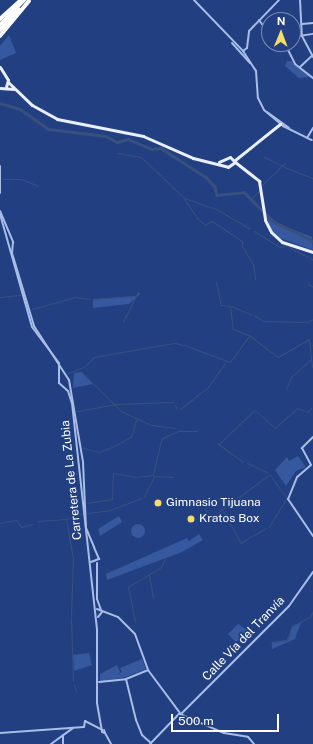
<!DOCTYPE html>
<html>
<head>
<meta charset="utf-8">
<style>
  body { margin:0 }
  #map { position:relative; width:313px; height:744px; overflow:hidden; background:#224081; font-family:"Public Sans",sans-serif }
  div>[style] { position:absolute }
  .green>* { inset:0; background:#36589f }
  .round { border-radius:50% }
  .stream>* { height:1px; margin:-0.5px; padding:0 0.5px; transform-origin:0.5px; border-radius:0.5px; background:#39507f }
  .river>* { height:2.5px; margin:-1.25px; padding:0 1.25px; transform-origin:1.25px; border-radius:1.25px; background:#39507f }
  .minor>* { height:2px; margin:-1px; padding:0 1px; transform-origin:1px; border-radius:1px; background:#a8bde7 }
  .major>* { height:3px; margin:-1.5px; padding:0 1.5px; transform-origin:1.5px; border-radius:1.5px; background:#eaeffd }
  .highway>* { height:3.5px; margin:-1.75px; padding:0 1.75px; transform-origin:1.75px; border-radius:1.75px; background:#fff }
  .dots>* { width:11px; height:11px; translate:-50% -50%; box-sizing:border-box; border:2px solid #224081; border-radius:50% }
  span { translate:-50% -50%; white-space:nowrap; text-align:center; line-height:1.15; -webkit-text-stroke:3.5px #224081; paint-order:stroke }
  .street-label { font-size:12px; color:#fff }
  .poi-label { font-size:12px; color:#fff }
  .left { translate:0 -50%; text-align:left }
  .north { position:absolute; left:261px; top:12px; width:40px; height:40px; box-sizing:border-box; background:#224081; border:1px solid #7a8cb3; border-radius:50%; rotate:1deg; font-size:11px; font-weight:700; line-height:16px; text-align:center; color:#fff }
  .north::after { content:''; display:block; margin:auto; width:14px; height:18px; background:#f4dc6a; clip-path:polygon(50% 0,100% 100%,50% 72%,0 100%) }
  .scale { position:absolute; left:171px; top:714px; width:108px; height:18px; box-sizing:border-box; border:2px solid #fff; border-top:0; padding-left:5px; font-size:12px; line-height:14px; white-space:nowrap; color:#fff; -webkit-text-stroke:3px #224081; paint-order:stroke }
</style>
</head>
<body>
<div id="map">
  <div class="green">
    <div style="clip-path:polygon(9px 35px,16px 53px,0 60px,0 46px)"></div>
    <div style="clip-path:polygon(287px 61px,292px 61px,311px 77px,299px 78px,285px 66px)"></div>
    <div style="clip-path:polygon(265px 211px,276px 223px,312px 237px,313px 250px,277px 237px,271px 230px)"></div>
    <div style="clip-path:polygon(139px 292px,140px 294px,129px 304px,93px 308px,93px 299px,136px 296px)"></div>
    <div style="clip-path:polygon(82px 372px,93px 384px,73px 388px,74px 373px)"></div>
    <div style="clip-path:polygon(298px 456px,306px 467px,296px 471px,286px 486px,275px 470px,287px 457px,289px 461px)"></div>
    <div style="clip-path:polygon(119px 516px,122px 522px,100px 536px,98px 529px)"></div>
    <div class="round" style="left:131px;top:524px;width:14px;height:14px"></div>
    <div style="clip-path:polygon(199px 534px,203px 540px,182px 552px,107px 580px,106px 574px,187px 538px,189px 541px)"></div>
    <div style="clip-path:polygon(301px 622px,295px 639px,272px 649px,272px 642px,287px 640px,292px 627px)"></div>
    <div style="clip-path:polygon(238px 624px,250px 632px,236px 642px,228px 634px)"></div>
    <div style="clip-path:polygon(89px 653px,92px 665px,74px 671px,73px 655px)"></div>
    <div style="clip-path:polygon(142px 659px,146px 669px,126px 677px,100px 682px,100px 674px,117px 665px,120px 672px,117px 675px,122px 672px,120px 668px)"></div>
  </div>
  <div class="stream">
    <div style="left:118px;top:153px;width:23px;rotate:10deg"></div>
    <div style="left:141px;top:157px;width:59px;rotate:43.6deg"></div>
    <div style="left:184px;top:198px;width:34px;rotate:19deg"></div>
    <div style="left:216px;top:209px;width:39px;rotate:30deg"></div>
    <div style="left:264px;top:157px;width:21px;rotate:25deg"></div>
    <div style="left:284px;top:167px;width:31px;rotate:21deg"></div>
    <div style="left:3px;top:179px;width:18px"></div>
    <div style="left:21px;top:179px;width:18px;rotate:22deg"></div>
    <div style="left:262px;top:185px;width:32px;rotate:-44deg"></div>
    <div style="left:183px;top:197px;width:25px;rotate:56deg"></div>
    <div style="left:197px;top:218px;width:11px;rotate:41deg"></div>
    <div style="left:205px;top:225px;width:8px;rotate:-30deg"></div>
    <div style="left:212px;top:221px;width:36px;rotate:34deg"></div>
    <div style="left:242px;top:241px;width:4px;rotate:90deg"></div>
    <div style="left:251px;top:199px;width:11px;rotate:-45deg"></div>
    <div style="left:254px;top:231px;width:31px;rotate:32deg"></div>
    <div style="left:280px;top:247px;width:6px;rotate:-9deg"></div>
    <div style="left:242px;top:246px;width:21px;rotate:59deg"></div>
    <div style="left:253px;top:264px;width:15px;rotate:82deg"></div>
    <div style="left:289px;top:247px;width:21px;rotate:28deg"></div>
    <div style="left:310px;top:258px;width:4px;rotate:34deg"></div>
    <div style="left:216px;top:282px;width:24px;rotate:78deg"></div>
    <div style="left:221px;top:305px;width:9px;rotate:6deg"></div>
    <div style="left:230px;top:306px;width:23px;rotate:83deg"></div>
    <div style="left:233px;top:329px;width:18px;rotate:22deg"></div>
    <div style="left:250px;top:336px;width:35px;rotate:37deg"></div>
    <div style="left:278px;top:357px;width:36px;rotate:-30deg"></div>
    <div style="left:309px;top:339px;width:28px;rotate:84deg"></div>
    <div style="left:308px;top:284px;width:6px;rotate:31deg"></div>
    <div style="left:0;top:297px;width:20px;rotate:-6deg"></div>
    <div style="left:92px;top:299px;width:44px;rotate:-3.9deg"></div>
    <div style="left:136px;top:296px;width:29px;rotate:117deg"></div>
    <div style="left:231px;top:306px;width:23px;rotate:23deg"></div>
    <div style="left:32px;top:309px;width:45px;rotate:-15.6deg"></div>
    <div style="left:75px;top:297px;width:15px;rotate:8deg"></div>
    <div style="left:254px;top:315px;width:11px;rotate:34deg"></div>
    <div style="left:263px;top:321px;width:43px;rotate:1.3deg"></div>
    <div style="left:307px;top:322px;width:7px;rotate:-27deg"></div>
    <div style="left:175px;top:343px;width:8px;rotate:14deg"></div>
    <div style="left:184px;top:345px;width:49px;rotate:20.3deg"></div>
    <div style="left:230px;top:362px;width:32px;rotate:-54deg"></div>
    <div style="left:312px;top:345px;width:1px"></div>
    <div style="left:81px;top:372px;width:56px;rotate:44.3deg"></div>
    <div style="left:121px;top:411px;width:33px;rotate:25deg"></div>
    <div style="left:151px;top:425px;width:24px;rotate:7deg"></div>
    <div style="left:68px;top:373px;width:17px;rotate:-21deg"></div>
    <div style="left:84px;top:367px;width:14px;rotate:-45deg"></div>
    <div style="left:94px;top:357px;width:81px;rotate:-9.9deg"></div>
    <div style="left:286px;top:389px;width:13px;rotate:-67deg"></div>
    <div style="left:291px;top:377px;width:27px;rotate:-42deg"></div>
    <div style="left:175px;top:405px;width:4px;rotate:63deg"></div>
    <div style="left:180px;top:409px;width:36px;rotate:-38deg"></div>
    <div style="left:208px;top:387px;width:29px;rotate:-55deg"></div>
    <div style="left:255px;top:410px;width:27px;rotate:42deg"></div>
    <div style="left:275px;top:428px;width:30px;rotate:-42deg"></div>
    <div style="left:297px;top:408px;width:12px;rotate:20deg"></div>
    <div style="left:308px;top:412px;width:5px;rotate:-53deg"></div>
    <div style="left:77px;top:411px;width:40px;rotate:-10deg"></div>
    <div style="left:116px;top:404px;width:57px;rotate:-2deg"></div>
    <div style="left:177px;top:431px;width:20px"></div>
    <div style="left:217px;top:443px;width:32px;rotate:36deg"></div>
    <div style="left:219px;top:444px;width:47px;rotate:-44.1deg"></div>
    <div style="left:83px;top:448px;width:16px;rotate:14deg"></div>
    <div style="left:99px;top:452px;width:14px;rotate:-21deg"></div>
    <div style="left:112px;top:447px;width:21px;rotate:-28deg"></div>
    <div style="left:131px;top:437px;width:18px;rotate:-74deg"></div>
    <div style="left:247px;top:463px;width:23px;rotate:25deg"></div>
    <div style="left:270px;top:475px;width:29px;rotate:54deg"></div>
    <div style="left:287px;top:498px;width:30px;rotate:-62deg"></div>
    <div style="left:136px;top:477px;width:17px;rotate:-7deg"></div>
    <div style="left:153px;top:475px;width:37px;rotate:-77deg"></div>
    <div style="left:161px;top:439px;width:17px;rotate:-25deg"></div>
    <div style="left:144px;top:496px;width:22px;rotate:-63deg"></div>
    <div style="left:154px;top:476px;width:19px;rotate:3deg"></div>
    <div style="left:87px;top:503px;width:25px;rotate:-9deg"></div>
    <div style="left:112px;top:499px;width:26px;rotate:-88deg"></div>
    <div style="left:113px;top:473px;width:22px;rotate:10deg"></div>
    <div style="left:205px;top:508px;width:12px;rotate:70deg"></div>
    <div style="left:209px;top:519px;width:74px;rotate:-36.3deg"></div>
    <div style="left:223px;top:511px;width:37px;rotate:61deg"></div>
    <div style="left:241px;top:543px;width:14px;rotate:-34deg"></div>
    <div style="left:87px;top:513px;width:23px;rotate:-7deg"></div>
    <div style="left:110px;top:510px;width:33px;rotate:-21deg"></div>
    <div style="left:66px;top:519px;width:40px;rotate:80deg"></div>
    <div style="left:73px;top:558px;width:58px;rotate:92deg"></div>
    <div style="left:37px;top:521px;width:29px;rotate:-4deg"></div>
    <div style="left:66px;top:519px;width:18px;rotate:-19deg"></div>
    <div style="left:0;top:523px;width:16px;rotate:-11deg"></div>
    <div style="left:16px;top:520px;width:9px;rotate:54deg"></div>
    <div style="left:21px;top:527px;width:12px;rotate:-14deg"></div>
    <div style="left:269px;top:527px;width:33px;rotate:-59deg"></div>
    <div style="left:254px;top:535px;width:14px;rotate:-30deg"></div>
    <div style="left:149px;top:575px;width:23px;rotate:80deg"></div>
    <div style="left:71px;top:618px;width:63px;rotate:88.2deg"></div>
    <div style="left:135px;top:622px;width:36px;rotate:-101deg"></div>
    <div style="left:128px;top:587px;width:39px;rotate:-31deg"></div>
    <div style="left:161px;top:567px;width:9px;rotate:-63deg"></div>
    <div style="left:271px;top:643px;width:16px;rotate:-11deg"></div>
    <div style="left:287px;top:640px;width:15px;rotate:-70deg"></div>
    <div style="left:292px;top:626px;width:20px;rotate:-27deg"></div>
    <div style="left:310px;top:617px;width:7px;rotate:-63deg"></div>
    <div style="left:74px;top:684px;width:8px;rotate:76deg"></div>
  </div>
  <div class="river">
    <div style="left:0;top:103px;width:21px;rotate:17deg"></div>
    <div style="left:20px;top:109px;width:35px;rotate:35deg"></div>
    <div style="left:49px;top:129px;width:57px;rotate:7deg"></div>
    <div style="left:106px;top:136px;width:13px;rotate:29deg"></div>
    <div style="left:117px;top:142px;width:11px;rotate:-15deg"></div>
    <div style="left:128px;top:139px;width:25px;rotate:23deg"></div>
    <div style="left:151px;top:149px;width:10px;rotate:-6deg"></div>
    <div style="left:161px;top:148px;width:55px;rotate:33.1deg"></div>
    <div style="left:207px;top:178px;width:12px;rotate:48deg"></div>
    <div style="left:215px;top:187px;width:8px;rotate:76deg"></div>
    <div style="left:217px;top:195px;width:27px;rotate:-6deg"></div>
    <div style="left:244px;top:192px;width:41px;rotate:45deg"></div>
    <div style="left:273px;top:221px;width:45px;rotate:26.6deg"></div>
  </div>
  <div class="minor">
    <div style="left:194px;top:0;width:71px;rotate:46.1deg"></div>
    <div style="left:300px;top:0;width:36px;rotate:87deg"></div>
    <div style="left:302px;top:36px;width:24px;rotate:62deg"></div>
    <div style="left:259px;top:20px;width:17px;rotate:54deg"></div>
    <div style="left:302px;top:24px;width:11px;rotate:-5deg"></div>
    <div style="left:293px;top:37px;width:20px;rotate:-9deg"></div>
    <div style="left:232px;top:43px;width:27px;rotate:48deg"></div>
    <div style="left:285px;top:44px;width:22px;rotate:63deg"></div>
    <div style="left:295px;top:64px;width:23px;rotate:38deg"></div>
    <div style="left:243px;top:51px;width:24px;rotate:57deg"></div>
    <div style="left:256px;top:71px;width:27px;rotate:86deg"></div>
    <div style="left:258px;top:98px;width:13px;rotate:63deg"></div>
    <div style="left:264px;top:110px;width:25px;rotate:40deg"></div>
    <div style="left:283px;top:126px;width:32px;rotate:26deg"></div>
    <div style="left:243px;top:51px;width:5px;rotate:-37deg"></div>
    <div style="left:247px;top:48px;width:17px;rotate:-83deg"></div>
    <div style="left:249px;top:31px;width:43px;rotate:-45.9deg"></div>
    <div style="left:300px;top:67px;width:16px;rotate:-43deg"></div>
    <div style="left:267px;top:112px;width:27px;rotate:36deg"></div>
    <div style="left:307px;top:138px;width:12px;rotate:-59deg"></div>
    <div style="left:0;top:166px;width:27px;rotate:90deg"></div>
    <div style="left:0;top:211px;width:34px;rotate:67deg"></div>
    <div style="left:13px;top:242px;width:11px;rotate:95deg"></div>
    <div style="left:12px;top:253px;width:76px;rotate:73.2deg"></div>
    <div style="left:34px;top:326px;width:64px;rotate:57.1deg"></div>
    <div style="left:69px;top:380px;width:83px;rotate:80.3deg"></div>
    <div style="left:83px;top:462px;width:66px;rotate:87.4deg"></div>
    <div style="left:86px;top:528px;width:21px;rotate:67deg"></div>
    <div style="left:0;top:214px;width:117px;rotate:74.2deg"></div>
    <div style="left:32px;top:327px;width:45px;rotate:53.1deg"></div>
    <div style="left:59px;top:363px;width:20px;rotate:90deg"></div>
    <div style="left:59px;top:383px;width:12px;rotate:42deg"></div>
    <div style="left:68px;top:391px;width:13px;rotate:72deg"></div>
    <div style="left:72px;top:403px;width:228px;rotate:83.7deg"></div>
    <div style="left:313px;top:437px;width:16px;rotate:135deg"></div>
    <div style="left:302px;top:448px;width:19px;rotate:62deg"></div>
    <div style="left:311px;top:465px;width:18px;rotate:139deg"></div>
    <div style="left:297px;top:477px;width:24px;rotate:112deg"></div>
    <div style="left:288px;top:499px;width:45px;rotate:56deg"></div>
    <div style="left:91px;top:562px;width:9px;rotate:-21deg"></div>
    <div style="left:99px;top:559px;width:13px;rotate:-113deg"></div>
    <div style="left:97px;top:563px;width:36px;rotate:90deg"></div>
    <div style="left:97px;top:599px;width:12px;rotate:70deg"></div>
    <div style="left:97px;top:609px;width:22px;rotate:21deg"></div>
    <div style="left:118px;top:617px;width:24px;rotate:45deg"></div>
    <div style="left:135px;top:634px;width:38px;rotate:70deg"></div>
    <div style="left:148px;top:670px;width:54px;rotate:53.3deg"></div>
    <div style="left:98px;top:617px;width:6px;rotate:-51deg"></div>
    <div style="left:97px;top:630px;width:73px;rotate:90deg"></div>
    <div style="left:97px;top:703px;width:29px;rotate:80deg"></div>
    <div style="left:102px;top:732px;width:3px;rotate:18deg"></div>
    <div style="left:105px;top:733px;width:3px;rotate:-108deg"></div>
    <div style="left:126px;top:679px;width:42px;rotate:76.3deg"></div>
    <div style="left:136px;top:720px;width:16px;rotate:68deg"></div>
    <div style="left:142px;top:735px;width:12px;rotate:42deg"></div>
    <div style="left:99px;top:682px;width:27px;rotate:-6deg"></div>
    <div style="left:126px;top:679px;width:24px;rotate:-22deg"></div>
    <div style="left:182px;top:713px;width:151px;rotate:-45deg"></div>
    <div style="left:289px;top:606px;width:42px;rotate:-54.8deg"></div>
    <div style="left:180px;top:714px;width:48px;rotate:23.4deg"></div>
    <div style="left:224px;top:733px;width:24px;rotate:9deg"></div>
    <div style="left:248px;top:737px;width:9px;rotate:49deg"></div>
    <div style="left:0;top:733px;width:84px;rotate:-4.1deg"></div>
    <div style="left:84px;top:727px;width:6px;rotate:-81deg"></div>
    <div style="left:85px;top:721px;width:20px;rotate:27deg"></div>
    <div style="left:105px;top:733px;width:13px;rotate:61deg"></div>
    <div style="left:63px;top:735px;width:9px;rotate:90deg"></div>
    <div style="left:51px;top:744px;width:27px;rotate:-36deg"></div>
    <div style="left:150px;top:744px;width:42px;rotate:-46deg"></div>
  </div>
  <div class="major">
    <div style="left:0;top:67px;width:15px;rotate:58deg"></div>
    <div style="left:8px;top:80px;width:7px;rotate:106deg"></div>
    <div style="left:8px;top:82px;width:33px;rotate:44deg"></div>
    <div style="left:32px;top:105px;width:29px;rotate:29deg"></div>
    <div style="left:57px;top:119px;width:88px;rotate:11.2deg"></div>
    <div style="left:143px;top:136px;width:55px;rotate:23.7deg"></div>
    <div style="left:193px;top:158px;width:36px;rotate:14deg"></div>
    <div style="left:228px;top:167px;width:9px;rotate:-36deg"></div>
    <div style="left:235px;top:162px;width:7px;rotate:-135deg"></div>
    <div style="left:230px;top:157px;width:12px;rotate:156deg"></div>
    <div style="left:0;top:88px;width:14px;rotate:4deg"></div>
    <div style="left:235px;top:160px;width:58px;rotate:-38.7deg"></div>
    <div style="left:235px;top:162px;width:31px;rotate:38deg"></div>
    <div style="left:259px;top:181px;width:39px;rotate:81deg"></div>
    <div style="left:265px;top:220px;width:13px;rotate:63deg"></div>
    <div style="left:271px;top:232px;width:15px;rotate:42deg"></div>
    <div style="left:282px;top:242px;width:33px;rotate:18deg"></div>
  </div>
  <div class="highway">
    <div style="left:0;top:19px;width:28px;rotate:-42deg"></div>
    <div style="left:0;top:25px;width:35px;rotate:-46deg"></div>
    <div style="left:0;top:30px;width:28px;rotate:-46deg"></div>
    <div style="left:0;top:36px;width:45px;rotate:-50.4deg"></div>
  </div>
  <div class="dots">
    <div style="left:158px;top:503px;background:#f4dc6a"></div>
    <div style="left:191px;top:519px;background:#f4dc6a"></div>
  </div>
  <div class="street-label">
    <span style="left:72px;top:480px;rotate:-96deg">Carretera de La Zubia</span>
    <span style="left:244px;top:639px;rotate:-46deg">Calle Vía del Tranvía</span>
  </div>
  <div class="poi-label">
    <span class="left" style="left:166px;top:503px">Gimnasio Tijuana</span>
    <span class="left" style="left:199px;top:519px">Kratos Box</span>
  </div>
  <div class="north">N</div>
  <div class="scale">500 m</div>
</div>
</body>
</html>
